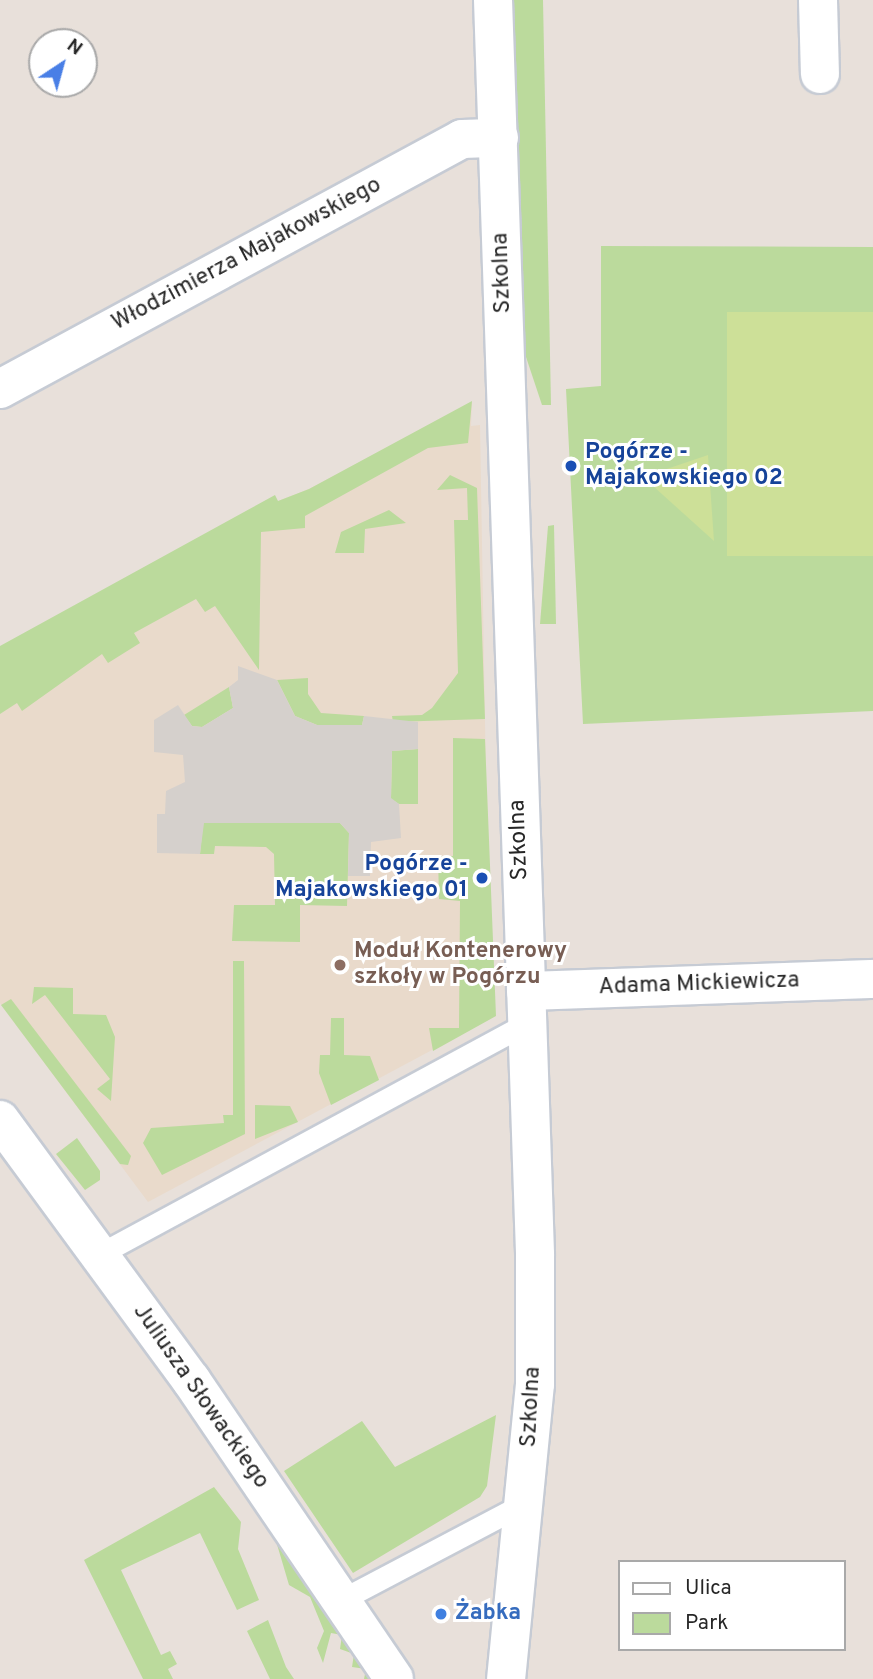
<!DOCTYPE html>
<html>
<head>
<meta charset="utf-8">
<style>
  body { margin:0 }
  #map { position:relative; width:873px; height:1679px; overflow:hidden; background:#e8e0da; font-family:Overpass,sans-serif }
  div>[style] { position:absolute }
  .education>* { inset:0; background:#e9dacb }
  .green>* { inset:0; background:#bbda9c }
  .pitch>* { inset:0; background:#cde098; transform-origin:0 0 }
  .plaza>* { inset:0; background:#d5d0cc }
  .roads { filter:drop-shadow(2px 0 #c6cbd4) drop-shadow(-2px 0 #c6cbd4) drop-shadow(0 2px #c6cbd4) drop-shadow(0 -2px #c6cbd4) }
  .lane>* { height:21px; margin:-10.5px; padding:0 10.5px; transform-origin:10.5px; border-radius:10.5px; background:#fff }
  .street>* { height:38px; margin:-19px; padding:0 19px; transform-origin:19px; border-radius:19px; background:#fff }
  .secondary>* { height:38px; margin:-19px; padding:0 19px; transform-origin:19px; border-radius:19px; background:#fff }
  .dots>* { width:19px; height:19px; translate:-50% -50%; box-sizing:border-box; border:4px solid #fff; border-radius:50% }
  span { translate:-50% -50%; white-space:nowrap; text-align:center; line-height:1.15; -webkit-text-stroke:6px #fff; paint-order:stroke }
  .street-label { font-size:23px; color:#272727 }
  .transit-label { font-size:23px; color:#164399; font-weight:700 }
  .left { translate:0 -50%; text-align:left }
  .right { translate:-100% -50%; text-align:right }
  .education-label { font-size:23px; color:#785e54; font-weight:700 }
  .shop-label { font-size:23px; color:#366cbe; font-weight:700 }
  .legend { position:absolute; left:618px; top:1560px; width:228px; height:91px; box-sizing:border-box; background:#fff; border:2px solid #a9a9a9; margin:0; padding:9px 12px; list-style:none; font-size:21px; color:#272727 }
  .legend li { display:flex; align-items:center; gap:14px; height:35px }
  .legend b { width:35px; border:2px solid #a9a9a9 }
  .north { position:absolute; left:28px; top:28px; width:70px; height:70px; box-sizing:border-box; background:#fff; border:2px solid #a9a9a9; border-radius:50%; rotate:36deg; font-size:19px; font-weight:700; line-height:28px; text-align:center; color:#272727 }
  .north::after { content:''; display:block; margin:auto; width:24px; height:32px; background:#497fe6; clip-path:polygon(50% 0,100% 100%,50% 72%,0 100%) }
</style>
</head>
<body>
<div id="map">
  <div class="education">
    <div style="clip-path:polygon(472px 402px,471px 426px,480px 425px,490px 1019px,148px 1202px,0 1003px,0 650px,250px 512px,309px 489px)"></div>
  </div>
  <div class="green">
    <div style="clip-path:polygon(509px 0,543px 0,551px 405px,542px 405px,521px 342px)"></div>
    <div style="clip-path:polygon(601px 246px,873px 247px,873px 711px,583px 724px,566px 389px,601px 386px)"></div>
    <div style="clip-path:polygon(472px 401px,468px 443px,428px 448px,305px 516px,305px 528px,261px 532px,259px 670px,215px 606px,205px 612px,196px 599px,134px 633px,140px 643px,108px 663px,102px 654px,22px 711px,17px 703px,0 714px,0 646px,275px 495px,278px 501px,309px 489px)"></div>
    <div style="clip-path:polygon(450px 475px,477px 488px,485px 719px,393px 722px,392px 716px,422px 715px,432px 708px,458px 673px,454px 520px,468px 520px,467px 488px,437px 490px)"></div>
    <div style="clip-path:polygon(389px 510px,406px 523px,365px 529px,364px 553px,335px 553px,341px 532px)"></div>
    <div style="clip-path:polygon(554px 525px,556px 624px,540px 624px,548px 526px)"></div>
    <div style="clip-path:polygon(308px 678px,308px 694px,321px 713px,364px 716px,362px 725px,317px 725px,295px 716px,277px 680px)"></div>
    <div style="clip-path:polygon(229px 687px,233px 708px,202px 727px,192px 726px,184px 715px)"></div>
    <div style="clip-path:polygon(453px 738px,485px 739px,496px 1016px,433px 1051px,429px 1028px,459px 1028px,460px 901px,439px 899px,438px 856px,453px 856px)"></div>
    <div style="clip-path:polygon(418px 749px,418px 804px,399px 804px,391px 799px,392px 751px)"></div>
    <div style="clip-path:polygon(203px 823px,340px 823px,349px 833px,347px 906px,300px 905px,300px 942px,232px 941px,234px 905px,275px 905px,274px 854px,266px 847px,215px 846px,214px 854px,200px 854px)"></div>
    <div style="clip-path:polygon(233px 961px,244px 961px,245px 1134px,162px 1175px,143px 1143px,151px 1128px,224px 1123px,223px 1115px,233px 1115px)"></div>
    <div style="clip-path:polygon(34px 987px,73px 988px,73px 1014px,106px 1015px,115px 1037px,111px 1101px,97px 1089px,110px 1079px,45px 995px,32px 1004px)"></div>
    <div style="clip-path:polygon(11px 999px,131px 1156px,128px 1165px,120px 1164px,1px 1005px)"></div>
    <div style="clip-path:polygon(331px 1018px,344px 1018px,344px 1055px,370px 1056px,379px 1080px,331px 1105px,319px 1073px,320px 1055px,330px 1055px)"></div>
    <div style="clip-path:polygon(255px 1105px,290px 1106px,298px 1122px,255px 1139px)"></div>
    <div style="clip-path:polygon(77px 1138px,100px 1171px,100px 1180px,85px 1190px,56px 1154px)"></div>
    <div style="clip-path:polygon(496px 1415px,487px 1486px,480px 1497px,353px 1573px,284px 1471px,362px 1421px,395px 1467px)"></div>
    <div style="clip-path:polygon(214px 1487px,241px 1522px,238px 1549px,259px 1600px,237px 1610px,200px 1533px,121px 1570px,161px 1655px,170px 1651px,177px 1664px,168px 1669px,173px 1679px,143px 1679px,84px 1560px)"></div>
    <div style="clip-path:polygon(276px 1541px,282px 1544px,377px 1679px,364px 1679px,366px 1669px,352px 1667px,354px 1654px,340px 1649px,342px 1635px,331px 1633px,323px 1663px,317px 1648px,324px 1631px,310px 1597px,289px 1585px)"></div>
    <div style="clip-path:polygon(268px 1620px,286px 1667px,294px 1679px,270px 1679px,247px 1631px)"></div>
  </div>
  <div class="pitch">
    <div style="left:873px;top:312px;width:244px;height:146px;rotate:90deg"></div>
    <div style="clip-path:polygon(708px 455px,714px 541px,643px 477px)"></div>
  </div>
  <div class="plaza">
    <div style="clip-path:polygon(238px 666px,277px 680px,295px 716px,317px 725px,362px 725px,364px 716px,418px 722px,418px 749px,392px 751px,391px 798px,399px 804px,401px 838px,371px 842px,370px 876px,348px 876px,349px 833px,340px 823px,204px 823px,200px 854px,157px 853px,157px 814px,165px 814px,166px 791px,185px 782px,183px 755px,154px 752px,154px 720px,178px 705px,192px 726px,202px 727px,233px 708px,229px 687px,238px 680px)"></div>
  </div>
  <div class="roads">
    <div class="lane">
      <div style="left:98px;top:1255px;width:488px;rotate:-28.4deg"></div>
      <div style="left:341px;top:1600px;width:208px;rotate:-27.8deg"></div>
    </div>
    <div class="street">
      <div style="left:818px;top:0;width:74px;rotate:88.5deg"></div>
      <div style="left:0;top:389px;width:525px;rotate:-28.42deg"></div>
      <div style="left:462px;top:139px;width:37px;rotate:-2deg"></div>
      <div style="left:526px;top:991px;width:347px;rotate:-2deg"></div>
      <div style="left:0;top:1120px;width:323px;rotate:53.7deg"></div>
      <div style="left:191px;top:1380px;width:361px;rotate:55.8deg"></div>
    </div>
    <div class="secondary">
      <div style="left:493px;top:0;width:1256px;rotate:88.08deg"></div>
      <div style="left:535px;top:1255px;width:129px;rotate:90deg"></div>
      <div style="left:535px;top:1384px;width:296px;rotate:95.6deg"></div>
    </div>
  </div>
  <div class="dots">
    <div style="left:571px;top:466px;background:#1a4fb4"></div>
    <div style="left:482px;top:878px;background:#1a4fb4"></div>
    <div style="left:340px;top:965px;background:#8d6e63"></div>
    <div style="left:441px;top:1614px;background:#3f7fe0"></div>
  </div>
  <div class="street-label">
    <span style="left:247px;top:255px;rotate:-28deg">Włodzimierza Majakowskiego</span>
    <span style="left:503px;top:273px;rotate:-92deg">Szkolna</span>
    <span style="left:520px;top:840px;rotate:-92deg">Szkolna</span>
    <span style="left:699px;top:985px;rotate:-2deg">Adama Mickiewicza</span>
    <span style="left:200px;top:1397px;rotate:55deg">Juliusza Słowackiego</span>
    <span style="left:532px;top:1407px;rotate:-87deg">Szkolna</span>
  </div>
  <div class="transit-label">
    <span class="left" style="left:585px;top:466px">Pogórze -<br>Majakowskiego 02</span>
    <span class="right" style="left:468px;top:878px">Pogórze -<br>Majakowskiego 01</span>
  </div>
  <div class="education-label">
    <span class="left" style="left:354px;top:965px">Moduł Kontenerowy<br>szkoły w Pogórzu</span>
  </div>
  <div class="shop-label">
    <span class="left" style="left:455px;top:1614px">Żabka</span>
  </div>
  <ul class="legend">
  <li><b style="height:9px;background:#fff"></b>Ulica</li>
  <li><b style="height:19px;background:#bbda9c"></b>Park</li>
  </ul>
  <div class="north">N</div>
</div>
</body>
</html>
